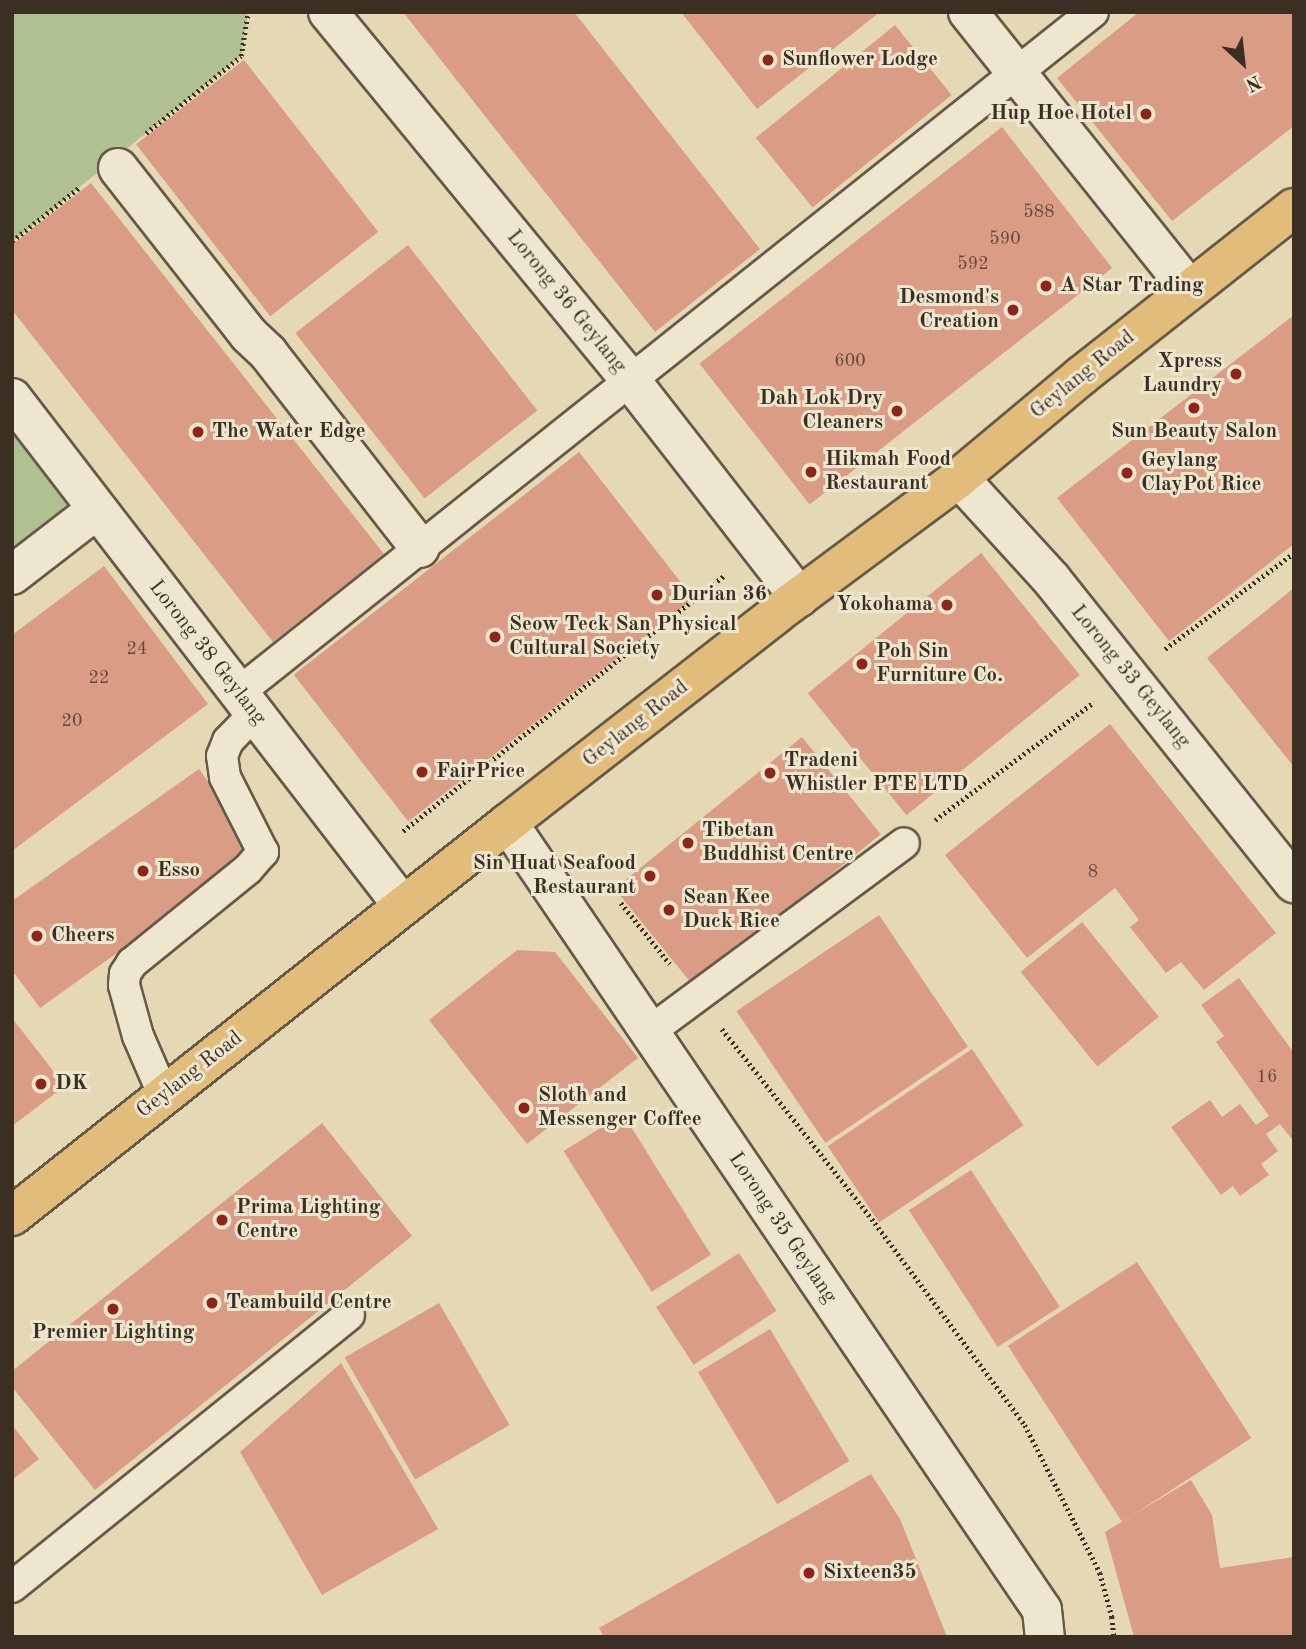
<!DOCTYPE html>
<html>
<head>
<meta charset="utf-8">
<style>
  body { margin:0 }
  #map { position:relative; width:1306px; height:1649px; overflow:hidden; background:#e5d9b5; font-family:"Old Standard TT",serif }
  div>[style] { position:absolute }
  .green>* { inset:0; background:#b0c091 }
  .building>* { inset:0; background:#da9c85; transform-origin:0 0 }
  .path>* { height:4.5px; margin-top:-2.25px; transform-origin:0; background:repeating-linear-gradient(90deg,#3b2e22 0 2px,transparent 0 5.5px) }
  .roads { filter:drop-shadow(2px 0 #665947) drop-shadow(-2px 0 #665947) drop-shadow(0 2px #665947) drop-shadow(0 -2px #665947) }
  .service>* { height:30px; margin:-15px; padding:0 15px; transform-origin:15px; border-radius:15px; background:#eee6cf }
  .minor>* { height:38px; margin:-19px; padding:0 19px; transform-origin:19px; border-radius:19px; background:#eee6cf }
  .primary>* { height:38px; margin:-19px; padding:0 19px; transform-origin:19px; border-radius:19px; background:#e2bc7a }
  .dots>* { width:19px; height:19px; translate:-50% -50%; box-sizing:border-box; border:4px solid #eee6cf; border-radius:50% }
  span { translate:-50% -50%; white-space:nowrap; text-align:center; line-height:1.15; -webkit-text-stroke:6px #eee6cf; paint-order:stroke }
  .number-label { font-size:18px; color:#634a3b }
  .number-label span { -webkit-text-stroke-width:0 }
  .poi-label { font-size:21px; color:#3b2e22; font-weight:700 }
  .left { translate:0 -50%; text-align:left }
  .right { translate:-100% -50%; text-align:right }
  .street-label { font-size:21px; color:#3b2e22 }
  .frame { position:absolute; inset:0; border:14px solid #3b2e22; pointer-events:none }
  .north { position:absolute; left:1208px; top:28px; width:70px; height:70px; -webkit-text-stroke:5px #eee6cf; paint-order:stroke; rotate:153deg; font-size:19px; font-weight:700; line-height:28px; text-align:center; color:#3b2e22 }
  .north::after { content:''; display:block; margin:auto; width:24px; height:32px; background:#3b2e22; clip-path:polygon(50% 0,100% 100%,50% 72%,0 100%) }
</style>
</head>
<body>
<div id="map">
  <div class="green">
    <div style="clip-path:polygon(12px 12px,248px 12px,241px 56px,12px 242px)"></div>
    <div style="clip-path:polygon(12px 398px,96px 510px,12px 574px)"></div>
  </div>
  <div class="building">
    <div style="clip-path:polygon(403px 12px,574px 12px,760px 249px,655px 332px)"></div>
    <div style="clip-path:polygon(681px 12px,880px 12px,757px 109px)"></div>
    <div style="clip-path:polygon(1139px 12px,1294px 12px,1294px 126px,1172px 221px,1057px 78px)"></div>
    <div style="left:895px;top:25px;width:90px;height:179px;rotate:51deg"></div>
    <div style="left:244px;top:60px;width:218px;height:137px;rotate:52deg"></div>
    <div style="left:1002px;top:127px;width:179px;height:384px;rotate:52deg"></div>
    <div style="clip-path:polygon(91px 183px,384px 554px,273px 642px,12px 310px,12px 245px)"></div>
    <div style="left:408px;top:245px;width:210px;height:143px;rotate:52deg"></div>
    <div style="clip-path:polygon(1294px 315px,1294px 544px,1169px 641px,1057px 498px)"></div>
    <div style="left:579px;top:452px;width:186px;height:362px;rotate:52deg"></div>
    <div style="left:981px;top:553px;width:157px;height:223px;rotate:51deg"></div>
    <div style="clip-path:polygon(104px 566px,208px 704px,12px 851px,12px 635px)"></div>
    <div style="clip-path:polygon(1294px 588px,1294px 767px,1207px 658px)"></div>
    <div style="clip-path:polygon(1110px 724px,1276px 933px,1204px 990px,1181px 962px,1166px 973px,1130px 927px,1139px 920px,1115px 888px,1027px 958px,945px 855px)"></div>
    <div style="left:802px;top:737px;width:125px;height:241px;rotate:51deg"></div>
    <div style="clip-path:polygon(199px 769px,258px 852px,40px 1008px,12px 970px,12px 901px)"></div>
    <div style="left:879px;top:915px;width:159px;height:172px;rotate:56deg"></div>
    <div style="left:1082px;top:922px;width:122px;height:79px;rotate:51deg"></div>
    <div style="clip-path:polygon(517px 950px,555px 952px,638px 1058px,527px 1144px,429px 1020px)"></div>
    <div style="clip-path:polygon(1239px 978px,1294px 1053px,1294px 1142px,1280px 1124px,1266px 1134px,1278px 1151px,1261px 1164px,1269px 1175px,1240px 1196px,1233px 1186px,1221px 1195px,1171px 1127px,1210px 1100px,1222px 1117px,1240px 1104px,1256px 1125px,1269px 1116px,1216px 1042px,1224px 1036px,1201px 1005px)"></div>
    <div style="clip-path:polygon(12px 1018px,65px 1086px,12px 1126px)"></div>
    <div style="left:972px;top:1049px;width:92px;height:174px;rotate:56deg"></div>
    <div style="left:623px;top:1114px;width:166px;height:70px;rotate:58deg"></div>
    <div style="clip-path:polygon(322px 1123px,412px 1236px,95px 1490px,12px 1387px,12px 1371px)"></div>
    <div style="left:971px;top:1170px;width:163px;height:74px;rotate:57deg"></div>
    <div style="left:739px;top:1253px;width:69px;height:99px;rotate:57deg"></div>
    <div style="left:1137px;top:1262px;width:210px;height:154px;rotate:57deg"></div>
    <div style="left:439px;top:1303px;width:141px;height:109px;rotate:60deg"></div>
    <div style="left:770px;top:1329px;width:154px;height:84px;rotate:59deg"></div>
    <div style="clip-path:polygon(341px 1363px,438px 1529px,322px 1595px,240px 1452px)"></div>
    <div style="clip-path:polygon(12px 1425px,39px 1459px,12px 1480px)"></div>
    <div style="clip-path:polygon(871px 1474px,900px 1519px,947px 1637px,604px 1637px,599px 1628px)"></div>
    <div style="clip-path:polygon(1191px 1480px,1212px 1515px,1220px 1568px,1294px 1557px,1294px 1637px,1134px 1637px,1105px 1532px)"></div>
  </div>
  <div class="path">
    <div style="left:146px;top:133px;width:122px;rotate:-39deg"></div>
    <div style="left:241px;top:56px;width:45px;rotate:-81deg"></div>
    <div style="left:12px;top:241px;width:87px;rotate:-38.5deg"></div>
    <div style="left:1165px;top:649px;width:161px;rotate:-36.7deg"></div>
    <div style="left:935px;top:820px;width:198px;rotate:-36.6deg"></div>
    <div style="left:403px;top:831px;width:411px;rotate:-38.5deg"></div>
    <div style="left:621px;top:903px;width:78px;rotate:51.2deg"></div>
    <div style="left:722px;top:1029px;width:247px;rotate:51.7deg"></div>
    <div style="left:875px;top:1223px;width:252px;rotate:53.4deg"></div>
    <div style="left:1025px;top:1425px;width:166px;rotate:63.1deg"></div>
    <div style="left:1100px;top:1573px;width:46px;rotate:74.7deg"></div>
    <div style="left:1112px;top:1617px;width:20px;rotate:84deg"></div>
    <div style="left:12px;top:1635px;width:2px;rotate:63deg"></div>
  </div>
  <div class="roads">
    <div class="service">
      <div style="left:238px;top:693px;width:1093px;rotate:-38.54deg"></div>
      <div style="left:649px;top:1032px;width:317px;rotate:-36.5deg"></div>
      <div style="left:164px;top:1096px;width:65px;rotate:-113.4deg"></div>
      <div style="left:138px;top:1036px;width:53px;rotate:-105.4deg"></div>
      <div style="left:124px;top:985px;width:11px;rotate:-85deg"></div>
      <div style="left:125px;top:974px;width:13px;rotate:-58deg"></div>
      <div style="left:132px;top:963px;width:149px;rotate:-39deg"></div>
      <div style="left:248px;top:869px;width:23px;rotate:-49deg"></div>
      <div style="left:263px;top:852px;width:84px;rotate:-116.9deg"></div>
      <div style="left:225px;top:777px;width:21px;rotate:-98deg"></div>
      <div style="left:222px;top:756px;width:16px;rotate:-68deg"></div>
      <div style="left:228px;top:741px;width:37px;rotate:-46deg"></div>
      <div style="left:12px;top:1587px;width:433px;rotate:-38.9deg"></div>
    </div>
    <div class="minor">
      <div style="left:328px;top:12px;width:477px;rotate:50.6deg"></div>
      <div style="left:631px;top:381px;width:274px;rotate:52.1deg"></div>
      <div style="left:968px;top:12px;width:354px;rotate:51.4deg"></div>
      <div style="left:118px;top:168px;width:212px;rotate:51.9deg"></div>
      <div style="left:249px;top:335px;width:26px;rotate:43deg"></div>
      <div style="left:268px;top:353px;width:247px;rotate:52.1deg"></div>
      <div style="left:12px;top:398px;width:641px;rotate:52.42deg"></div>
      <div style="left:959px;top:478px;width:138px;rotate:47.6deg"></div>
      <div style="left:1052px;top:580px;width:388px;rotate:51.4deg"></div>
      <div style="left:12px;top:575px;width:106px;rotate:-37.7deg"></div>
      <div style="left:508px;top:823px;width:951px;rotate:55.84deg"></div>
      <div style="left:1042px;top:1610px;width:27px;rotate:84deg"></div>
    </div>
    <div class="primary">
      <div style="left:12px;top:1216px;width:633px;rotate:-38.39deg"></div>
      <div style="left:508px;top:823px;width:340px;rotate:-37.9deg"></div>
      <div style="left:776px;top:614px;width:228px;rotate:-36.6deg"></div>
      <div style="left:959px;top:478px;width:159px;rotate:-39.9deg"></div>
      <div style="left:1081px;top:376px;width:271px;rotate:-38.3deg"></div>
    </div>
  </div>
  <div class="dots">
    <div style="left:768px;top:60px;background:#8f2418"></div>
    <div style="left:1146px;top:114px;background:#8f2418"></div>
    <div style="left:1046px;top:286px;background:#8f2418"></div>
    <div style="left:1013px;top:310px;background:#8f2418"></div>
    <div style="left:1236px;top:374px;background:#8f2418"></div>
    <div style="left:1194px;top:408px;background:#8f2418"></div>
    <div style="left:897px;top:411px;background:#8f2418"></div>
    <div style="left:198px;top:432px;background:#8f2418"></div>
    <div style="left:811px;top:472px;background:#8f2418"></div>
    <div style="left:1127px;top:473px;background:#8f2418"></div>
    <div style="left:657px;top:595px;background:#8f2418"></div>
    <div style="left:947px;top:605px;background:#8f2418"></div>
    <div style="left:495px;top:637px;background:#8f2418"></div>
    <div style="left:862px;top:664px;background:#8f2418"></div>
    <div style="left:422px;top:772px;background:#8f2418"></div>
    <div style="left:770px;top:773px;background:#8f2418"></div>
    <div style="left:688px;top:843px;background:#8f2418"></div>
    <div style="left:143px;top:871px;background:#8f2418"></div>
    <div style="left:650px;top:876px;background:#8f2418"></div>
    <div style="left:669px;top:910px;background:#8f2418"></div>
    <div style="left:37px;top:936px;background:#8f2418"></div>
    <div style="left:41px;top:1084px;background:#8f2418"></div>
    <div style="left:524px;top:1108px;background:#8f2418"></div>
    <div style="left:222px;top:1220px;background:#8f2418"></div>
    <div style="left:212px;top:1303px;background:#8f2418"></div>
    <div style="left:113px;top:1309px;background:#8f2418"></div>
    <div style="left:809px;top:1573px;background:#8f2418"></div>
  </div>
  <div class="number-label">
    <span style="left:1039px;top:212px">588</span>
    <span style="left:1005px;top:239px">590</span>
    <span style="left:973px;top:264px">592</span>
    <span style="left:850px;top:361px">600</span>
    <span style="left:137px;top:649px">24</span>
    <span style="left:99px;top:678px">22</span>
    <span style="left:72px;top:721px">20</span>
    <span style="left:1093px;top:872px">8</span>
    <span style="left:1267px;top:1077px">16</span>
  </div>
  <div class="poi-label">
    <span class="left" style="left:782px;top:60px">Sunflower Lodge</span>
    <span class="right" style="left:1132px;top:114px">Hup Hoe Hotel</span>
    <span class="left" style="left:1060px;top:286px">A Star Trading</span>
    <span class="right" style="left:999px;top:310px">Desmond's<br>Creation</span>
    <span class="right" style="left:1222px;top:374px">Xpress<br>Laundry</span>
    <span class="right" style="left:883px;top:411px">Dah Lok Dry<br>Cleaners</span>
    <span class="left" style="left:212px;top:432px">The Water Edge</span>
    <span style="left:1194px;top:432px">Sun Beauty Salon</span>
    <span class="left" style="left:825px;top:472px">Hikmah Food<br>Restaurant</span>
    <span class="left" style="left:1141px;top:473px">Geylang<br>ClayPot Rice</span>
    <span class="left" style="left:671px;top:595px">Durian 36</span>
    <span class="right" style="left:933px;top:605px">Yokohama</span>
    <span class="left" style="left:509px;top:637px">Seow Teck San Physical<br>Cultural Society</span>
    <span class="left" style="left:876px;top:664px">Poh Sin<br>Furniture Co.</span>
    <span class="left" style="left:784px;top:773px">Tradeni<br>Whistler PTE LTD</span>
    <span class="left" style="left:436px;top:772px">FairPrice</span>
    <span class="left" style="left:702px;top:843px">Tibetan<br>Buddhist Centre</span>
    <span class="right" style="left:636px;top:876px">Sin Huat Seafood<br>Restaurant</span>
    <span class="left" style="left:157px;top:871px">Esso</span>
    <span class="left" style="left:683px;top:910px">Sean Kee<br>Duck Rice</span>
    <span class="left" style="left:51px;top:936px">Cheers</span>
    <span class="left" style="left:55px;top:1084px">DK</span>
    <span class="left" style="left:538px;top:1108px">Sloth and<br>Messenger Coffee</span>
    <span class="left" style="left:236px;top:1220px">Prima Lighting<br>Centre</span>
    <span class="left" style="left:226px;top:1303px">Teambuild Centre</span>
    <span style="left:113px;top:1333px">Premier Lighting</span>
    <span class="left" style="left:823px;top:1573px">Sixteen35</span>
  </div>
  <div class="street-label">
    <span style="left:566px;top:302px;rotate:51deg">Lorong 36 Geylang</span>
    <span style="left:1083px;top:375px;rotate:-39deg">Geylang Road</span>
    <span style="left:207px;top:653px;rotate:52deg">Lorong 38 Geylang</span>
    <span style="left:1130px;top:677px;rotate:51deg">Lorong 33 Geylang</span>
    <span style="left:636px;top:724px;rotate:-38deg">Geylang Road</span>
    <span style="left:190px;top:1075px;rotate:-38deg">Geylang Road</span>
    <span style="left:782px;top:1228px;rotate:56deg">Lorong 35 Geylang</span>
  </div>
  <div class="frame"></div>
  <div class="north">N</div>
</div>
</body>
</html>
